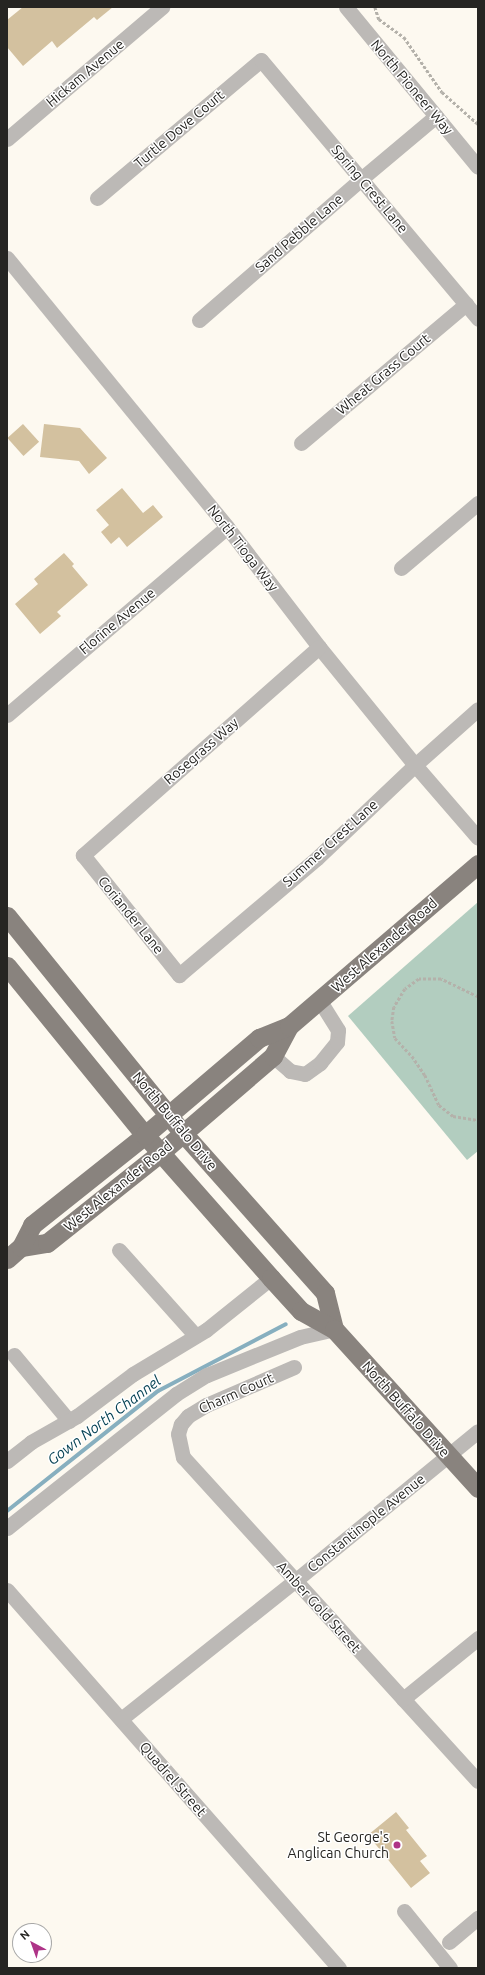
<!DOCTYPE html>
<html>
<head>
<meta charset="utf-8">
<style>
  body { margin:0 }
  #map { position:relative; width:485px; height:1975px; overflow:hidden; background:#fdf9f0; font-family:Ubuntu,sans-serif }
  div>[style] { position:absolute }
  .green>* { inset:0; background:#b2cdbf }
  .stream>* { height:4px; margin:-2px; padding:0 2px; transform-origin:2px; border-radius:2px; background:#87afbf }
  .building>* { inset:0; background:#d3c19f; transform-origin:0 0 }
  .path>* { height:2.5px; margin-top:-1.25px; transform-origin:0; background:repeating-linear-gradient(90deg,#b4b1aa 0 3px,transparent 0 5px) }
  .minor>* { height:15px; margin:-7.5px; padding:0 7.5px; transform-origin:7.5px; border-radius:7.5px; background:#bcb9b6 }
  .major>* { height:19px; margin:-9.5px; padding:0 9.5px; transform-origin:9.5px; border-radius:9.5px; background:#89837e }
  .dots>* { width:11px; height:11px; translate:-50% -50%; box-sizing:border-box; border:2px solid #fff; border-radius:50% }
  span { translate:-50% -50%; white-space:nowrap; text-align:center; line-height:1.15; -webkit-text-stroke:3px #fff; paint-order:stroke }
  .street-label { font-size:14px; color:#262522 }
  .poi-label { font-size:14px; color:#262522 }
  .right { translate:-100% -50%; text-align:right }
  .water-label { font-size:15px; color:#023f51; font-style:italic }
  .frame { position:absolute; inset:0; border:8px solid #262522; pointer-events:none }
  .north { position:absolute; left:12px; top:1923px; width:40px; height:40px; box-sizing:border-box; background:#fff; border:1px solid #a8a8a7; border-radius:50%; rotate:319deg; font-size:11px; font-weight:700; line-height:16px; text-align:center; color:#262522 }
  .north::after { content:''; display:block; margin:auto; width:14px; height:18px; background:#ae3488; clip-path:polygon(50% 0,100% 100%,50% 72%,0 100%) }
</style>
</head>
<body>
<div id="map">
  <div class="green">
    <div style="clip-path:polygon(478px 902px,478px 1151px,467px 1160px,348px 1016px)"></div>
  </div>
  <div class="stream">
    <div style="left:7px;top:1511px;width:193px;rotate:-38.5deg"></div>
    <div style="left:158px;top:1391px;width:144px;rotate:-27.6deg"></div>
  </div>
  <div class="building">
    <div style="clip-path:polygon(23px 7px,113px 7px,97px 20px,94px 17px,57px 48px,52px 41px,23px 66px,7px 47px,7px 20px)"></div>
    <div style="left:23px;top:424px;width:24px;height:21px;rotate:48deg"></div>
    <div style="clip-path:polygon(44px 424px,80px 428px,107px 458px,89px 474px,79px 461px,40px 457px)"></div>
    <div style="clip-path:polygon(122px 488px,143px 513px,153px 505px,163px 517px,127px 547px,119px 537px,111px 544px,101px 532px,109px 525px,96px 510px)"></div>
    <div style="clip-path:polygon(64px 553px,74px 564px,72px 566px,88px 585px,57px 612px,61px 616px,40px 634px,15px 604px,38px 584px,34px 579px)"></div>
    <div style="clip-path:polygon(396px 1812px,409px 1828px,406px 1830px,427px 1856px,420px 1861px,430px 1873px,411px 1888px,368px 1835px)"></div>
  </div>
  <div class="path">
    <div style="left:375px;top:7px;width:13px;rotate:72deg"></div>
    <div style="left:379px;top:19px;width:31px;rotate:36deg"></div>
    <div style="left:404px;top:37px;width:67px;rotate:55.4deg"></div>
    <div style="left:442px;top:92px;width:48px;rotate:41.6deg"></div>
    <div style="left:478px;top:997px;width:41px;rotate:-154.1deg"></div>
    <div style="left:441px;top:979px;width:22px;rotate:180deg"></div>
    <div style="left:419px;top:979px;width:17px;rotate:144deg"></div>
    <div style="left:405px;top:989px;width:21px;rotate:121deg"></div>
    <div style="left:394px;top:1007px;width:14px;rotate:98deg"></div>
    <div style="left:392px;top:1021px;width:17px;rotate:80deg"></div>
    <div style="left:395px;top:1038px;width:25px;rotate:47deg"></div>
    <div style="left:412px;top:1056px;width:23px;rotate:56deg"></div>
    <div style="left:425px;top:1075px;width:33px;rotate:65deg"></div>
    <div style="left:439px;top:1105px;width:18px;rotate:38deg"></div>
    <div style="left:453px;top:1116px;width:25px;rotate:9deg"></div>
  </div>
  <div class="minor">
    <div style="left:346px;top:7px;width:207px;rotate:50.5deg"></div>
    <div style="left:7px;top:139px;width:204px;rotate:-40.4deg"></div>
    <div style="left:97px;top:198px;width:214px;rotate:-40.1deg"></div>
    <div style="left:261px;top:60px;width:338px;rotate:50deg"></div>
    <div style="left:7px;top:258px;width:348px;rotate:50.7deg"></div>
    <div style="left:227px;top:527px;width:151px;rotate:52.5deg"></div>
    <div style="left:319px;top:647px;width:152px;rotate:50.9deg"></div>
    <div style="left:415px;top:765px;width:96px;rotate:49.2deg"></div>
    <div style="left:199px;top:320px;width:215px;rotate:-41deg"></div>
    <div style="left:361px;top:179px;width:98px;rotate:-40deg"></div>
    <div style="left:301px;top:443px;width:216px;rotate:-40.1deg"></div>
    <div style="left:401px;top:568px;width:101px;rotate:-40.2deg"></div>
    <div style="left:319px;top:647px;width:315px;rotate:138.6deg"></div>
    <div style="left:83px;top:855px;width:154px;rotate:51.3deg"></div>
    <div style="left:179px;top:975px;width:181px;rotate:-40.3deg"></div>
    <div style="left:317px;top:858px;width:135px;rotate:-43.5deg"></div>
    <div style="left:415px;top:765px;width:84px;rotate:-41.6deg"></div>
    <div style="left:7px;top:715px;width:289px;rotate:-40.5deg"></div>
    <div style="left:273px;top:1056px;width:23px;rotate:41deg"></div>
    <div style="left:290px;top:1071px;width:15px;rotate:11deg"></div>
    <div style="left:305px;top:1074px;width:19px;rotate:-36deg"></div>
    <div style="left:320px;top:1063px;width:27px;rotate:-51deg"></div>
    <div style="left:337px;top:1042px;width:12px;rotate:-85deg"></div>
    <div style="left:338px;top:1030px;width:36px;rotate:-122deg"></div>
    <div style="left:119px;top:1250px;width:115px;rotate:48.2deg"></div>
    <div style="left:14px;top:1355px;width:86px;rotate:50.2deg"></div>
    <div style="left:294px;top:1367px;width:96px;rotate:156.6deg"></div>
    <div style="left:206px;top:1405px;width:21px;rotate:149deg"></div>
    <div style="left:188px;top:1416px;width:11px;rotate:131deg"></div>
    <div style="left:181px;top:1424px;width:10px;rotate:107deg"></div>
    <div style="left:178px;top:1434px;width:24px;rotate:78deg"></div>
    <div style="left:183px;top:1457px;width:438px;rotate:47.7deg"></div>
    <div style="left:7px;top:1461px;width:31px;rotate:-38deg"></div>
    <div style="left:31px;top:1442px;width:53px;rotate:-29.5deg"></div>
    <div style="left:77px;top:1416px;width:70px;rotate:-36.9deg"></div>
    <div style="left:133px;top:1374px;width:85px;rotate:-31.1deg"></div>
    <div style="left:206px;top:1330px;width:83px;rotate:-38.7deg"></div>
    <div style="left:7px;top:1528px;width:216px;rotate:-38.4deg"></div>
    <div style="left:176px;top:1394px;width:36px;rotate:-32deg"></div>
    <div style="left:207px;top:1375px;width:100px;rotate:-22.2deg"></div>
    <div style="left:300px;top:1337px;width:35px;rotate:-13deg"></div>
    <div style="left:7px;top:1590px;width:503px;rotate:48.71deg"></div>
    <div style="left:403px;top:1699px;width:97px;rotate:-39.1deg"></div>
    <div style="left:121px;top:1719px;width:223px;rotate:-38.5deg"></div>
    <div style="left:296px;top:1580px;width:235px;rotate:-39.3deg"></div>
    <div style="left:404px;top:1911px;width:73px;rotate:51.1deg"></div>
    <div style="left:449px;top:1942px;width:38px;rotate:-40deg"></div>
  </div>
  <div class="major">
    <div style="left:7px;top:916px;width:279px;rotate:51deg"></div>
    <div style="left:183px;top:1133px;width:214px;rotate:48.4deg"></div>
    <div style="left:325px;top:1293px;width:37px;rotate:76deg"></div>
    <div style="left:7px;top:966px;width:218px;rotate:50.8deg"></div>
    <div style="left:145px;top:1135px;width:191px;rotate:48.6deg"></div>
    <div style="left:271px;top:1278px;width:45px;rotate:47.7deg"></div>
    <div style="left:301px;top:1311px;width:38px;rotate:29deg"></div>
    <div style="left:334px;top:1329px;width:215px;rotate:47.8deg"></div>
    <div style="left:21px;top:1247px;width:26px;rotate:-9deg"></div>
    <div style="left:47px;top:1243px;width:144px;rotate:-38.5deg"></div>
    <div style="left:160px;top:1153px;width:149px;rotate:-40.6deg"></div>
    <div style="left:273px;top:1056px;width:34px;rotate:-62deg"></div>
    <div style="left:7px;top:1259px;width:18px;rotate:-41deg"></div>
    <div style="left:21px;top:1247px;width:25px;rotate:-63deg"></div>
    <div style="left:32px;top:1225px;width:144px;rotate:-38.5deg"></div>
    <div style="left:145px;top:1135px;width:150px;rotate:-40.4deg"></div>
    <div style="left:259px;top:1038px;width:32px;rotate:-22deg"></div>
    <div style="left:289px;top:1026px;width:249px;rotate:-40.6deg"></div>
  </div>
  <div class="dots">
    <div style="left:397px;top:1845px;background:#ae3488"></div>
  </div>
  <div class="street-label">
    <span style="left:85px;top:73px;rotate:-40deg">Hickam Avenue</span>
    <span style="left:412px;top:87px;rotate:50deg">North Pioneer Way</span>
    <span style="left:179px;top:129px;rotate:-40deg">Turtle Dove Court</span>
    <span style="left:370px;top:189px;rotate:50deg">Spring Crest Lane</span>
    <span style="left:299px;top:233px;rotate:-41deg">Sand Pebble Lane</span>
    <span style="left:383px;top:374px;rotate:-40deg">Wheat Grass Court</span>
    <span style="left:243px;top:548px;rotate:52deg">North Tioga Way</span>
    <span style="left:117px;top:621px;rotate:-40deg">Florine Avenue</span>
    <span style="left:201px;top:751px;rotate:-41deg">Rosegrass Way</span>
    <span style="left:330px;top:843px;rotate:-42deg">Summer Crest Lane</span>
    <span style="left:131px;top:915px;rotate:51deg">Coriander Lane</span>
    <span style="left:384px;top:945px;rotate:-41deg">West Alexander Road</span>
    <span style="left:175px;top:1121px;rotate:50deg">North Buffalo Drive</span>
    <span style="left:118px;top:1186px;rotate:-39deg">West Alexander Road</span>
    <span style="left:236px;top:1393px;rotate:-24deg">Charm Court</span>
    <span style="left:406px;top:1409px;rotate:48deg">North Buffalo Drive</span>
    <span style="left:366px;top:1523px;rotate:-39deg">Constantinople Avenue</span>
    <span style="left:319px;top:1607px;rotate:48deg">Amber Gold Street</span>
    <span style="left:173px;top:1779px;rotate:49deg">Quadrel Street</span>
  </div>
  <div class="poi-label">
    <span class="right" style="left:389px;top:1845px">St George's<br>Anglican Church</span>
  </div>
  <div class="water-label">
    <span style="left:104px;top:1420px;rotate:-37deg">Gown North Channel</span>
  </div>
  <div class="frame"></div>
  <div class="north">N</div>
</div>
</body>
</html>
